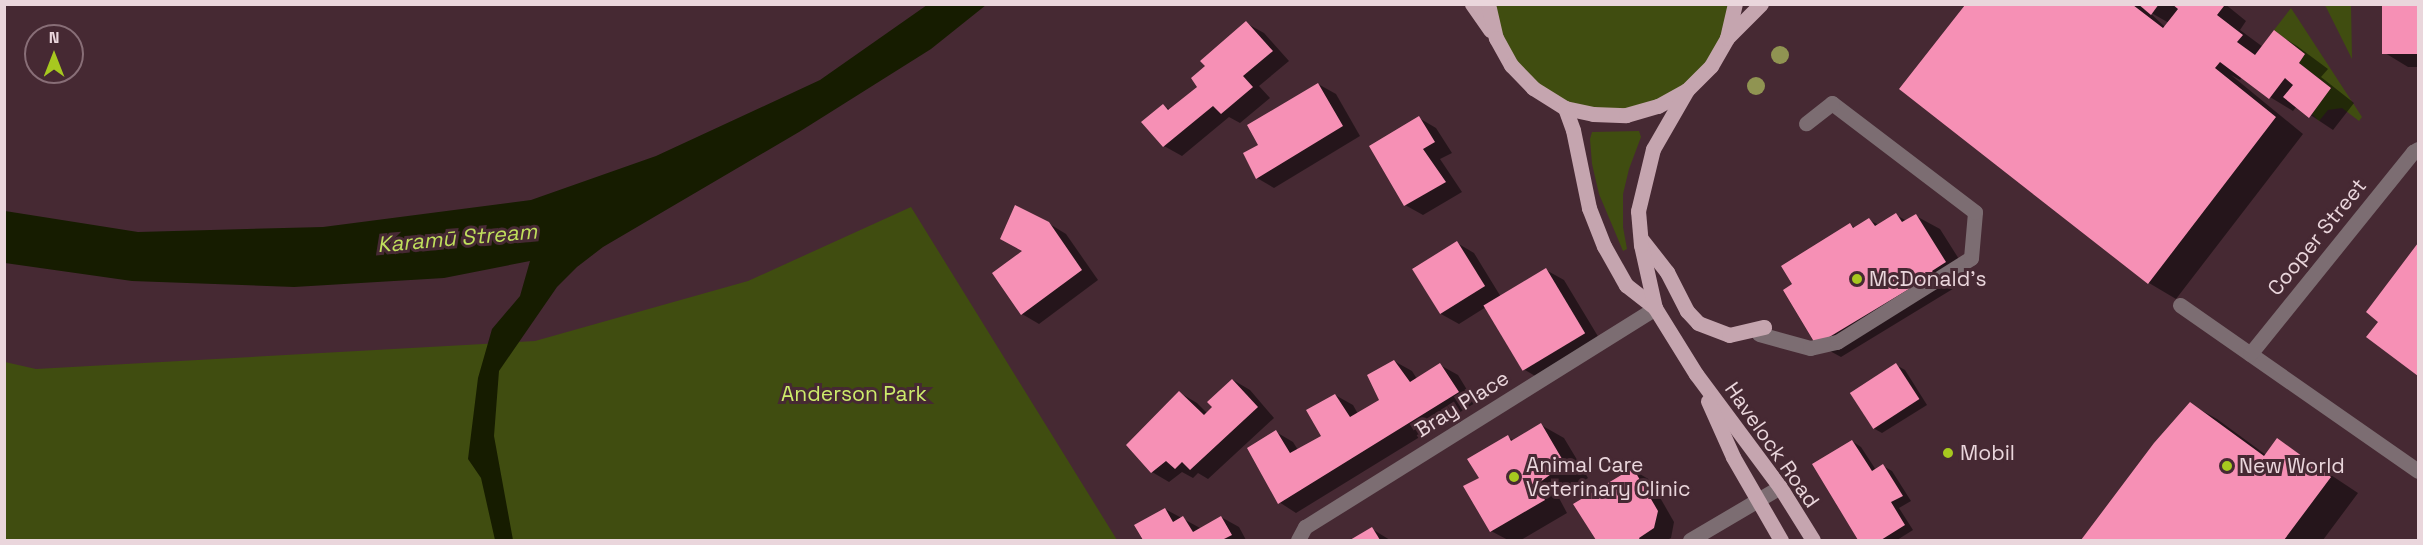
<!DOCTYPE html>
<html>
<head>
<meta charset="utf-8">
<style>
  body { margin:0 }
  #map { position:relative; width:2423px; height:545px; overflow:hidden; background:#462933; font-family:"Space Grotesk",sans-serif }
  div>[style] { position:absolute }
  .green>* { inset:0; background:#404d10 }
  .water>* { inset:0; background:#161c00 }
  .shadow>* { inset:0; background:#0007 }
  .building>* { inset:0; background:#f690b5; transform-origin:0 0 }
  .minor>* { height:15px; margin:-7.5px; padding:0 7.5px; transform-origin:7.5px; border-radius:7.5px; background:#7c6d72 }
  .major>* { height:15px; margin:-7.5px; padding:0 7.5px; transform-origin:7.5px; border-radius:7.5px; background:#c5a5af }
  .trees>* { width:18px; height:18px; margin:-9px; border-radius:50%; background:#909452 }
  .dots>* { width:16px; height:16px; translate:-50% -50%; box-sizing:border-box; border:3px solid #462933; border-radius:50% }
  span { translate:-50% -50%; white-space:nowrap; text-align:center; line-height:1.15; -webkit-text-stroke:6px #462933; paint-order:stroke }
  .street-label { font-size:21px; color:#ead6dc }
  .poi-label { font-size:21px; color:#ead6dc }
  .left { translate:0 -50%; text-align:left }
  .park-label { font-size:21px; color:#cdec6b }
  .water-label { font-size:22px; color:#c0df5c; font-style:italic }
  .frame { position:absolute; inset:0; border:6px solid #ead6dc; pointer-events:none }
  .north { position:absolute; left:24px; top:24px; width:60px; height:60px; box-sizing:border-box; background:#462933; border:2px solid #886e77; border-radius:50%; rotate:0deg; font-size:16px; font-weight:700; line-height:24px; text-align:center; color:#ead6dc }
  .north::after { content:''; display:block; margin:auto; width:21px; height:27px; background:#a7c81f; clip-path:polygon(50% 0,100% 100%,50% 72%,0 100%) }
</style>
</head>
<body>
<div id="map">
  <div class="green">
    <div style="clip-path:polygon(1488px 4px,1735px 4px,1727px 38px,1687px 90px,1626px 115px,1565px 108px,1511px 65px)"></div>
    <div style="clip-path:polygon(2324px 5px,2351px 5px,2352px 59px,2326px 7px)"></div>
    <div style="clip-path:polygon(2291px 8px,2362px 117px,2359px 121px,2342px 108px,2328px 110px,2319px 121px,2312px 114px,2331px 88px,2299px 63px,2305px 54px,2274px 30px)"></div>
    <div style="clip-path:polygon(1639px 131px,1641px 137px,1629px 169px,1623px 194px,1623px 227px,1627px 249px,1623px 251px,1599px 194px,1592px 164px,1590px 139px,1592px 132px)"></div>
    <div style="clip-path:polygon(911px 207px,1117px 540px,5px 540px,5px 362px,36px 369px,535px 341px,748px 281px)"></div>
  </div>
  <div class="water">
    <div style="clip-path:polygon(927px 5px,986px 5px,931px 49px,799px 132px,603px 247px,577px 267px,557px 287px,499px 371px,494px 436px,513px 540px,495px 540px,481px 478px,468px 459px,478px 378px,492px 329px,520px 296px,530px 261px,444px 278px,294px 287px,132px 281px,5px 263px,5px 211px,138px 232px,323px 227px,531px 200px,656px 156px,820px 80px)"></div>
  </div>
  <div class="shadow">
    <div style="clip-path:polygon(evenodd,1967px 4px,2225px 4px,2246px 21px,2240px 30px,2263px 47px,2274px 32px,2297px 46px,2328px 69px,2321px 77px,2354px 103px,2333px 130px,2297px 106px,2293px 111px,2270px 97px,2242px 77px,2240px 80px,2231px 75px,2303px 134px,2176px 299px,2149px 283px,1901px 89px,1967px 4px,2148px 11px,2169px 23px,2165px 27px,2148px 11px)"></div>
    <div style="clip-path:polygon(2384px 4px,2418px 4px,2418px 67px,2408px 67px,2385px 53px)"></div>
    <div style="clip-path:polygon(1246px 23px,1264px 33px,1289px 61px,1259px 86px,1270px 98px,1240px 123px,1229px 117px,1182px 156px,1164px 146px,1163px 106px,1171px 110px,1199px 87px,1208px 66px)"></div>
    <div style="clip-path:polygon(1318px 84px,1336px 94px,1360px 136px,1274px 188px,1257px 178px,1260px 145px)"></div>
    <div style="clip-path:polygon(1419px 118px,1436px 128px,1452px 153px,1440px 159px,1462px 192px,1423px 215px,1405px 205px)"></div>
    <div style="clip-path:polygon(1896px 215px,1907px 221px,1916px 216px,1940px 229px,1969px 275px,1954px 285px,1956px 287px,1841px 357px,1817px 344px,1795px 285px,1850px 225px,1856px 228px,1869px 220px,1879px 225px)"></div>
    <div style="clip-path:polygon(1048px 223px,1066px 234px,1098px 280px,1039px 324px,1022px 314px,1024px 251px)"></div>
    <div style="clip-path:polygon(1457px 243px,1474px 253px,1501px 297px,1546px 270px,1564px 280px,1602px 343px,1542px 380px,1525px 370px,1486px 307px,1459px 324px,1441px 314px,1413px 268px)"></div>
    <div style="clip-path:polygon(2418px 245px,2418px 374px,2368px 337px,2380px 321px,2368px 312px)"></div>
    <div style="clip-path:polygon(1394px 361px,1412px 371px,1417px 379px,1440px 365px,1458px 375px,1475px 403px,1296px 513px,1279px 502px,1276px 432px,1293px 442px,1298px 450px,1323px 437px,1335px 395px,1353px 405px,1358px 414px,1381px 401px)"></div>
    <div style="clip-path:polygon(1896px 365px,1905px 370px,1927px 405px,1882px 433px,1873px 428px)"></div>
    <div style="clip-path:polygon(1233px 380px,1250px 390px,1274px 418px,1208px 479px,1198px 473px,1193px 478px,1182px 472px,1169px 482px,1152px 472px,1180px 393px,1197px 403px,1208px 414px)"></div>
    <div style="clip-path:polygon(2190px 404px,2217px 419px,2266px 455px,2278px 440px,2358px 493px,2323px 540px,2083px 540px,2156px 444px)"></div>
    <div style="clip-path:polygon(1541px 425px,1564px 438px,1588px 478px,1559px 498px,1567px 513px,1521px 540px,1508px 540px,1491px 531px,1481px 478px,1508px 437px,1514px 441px)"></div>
    <div style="clip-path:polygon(1852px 441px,1861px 447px,1876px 470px,1883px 466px,1892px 471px,1911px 501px,1899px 508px,1913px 530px,1897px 540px,1860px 540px,1814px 465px)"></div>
    <div style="clip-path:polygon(1633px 470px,1650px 480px,1674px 522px,1671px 538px,1667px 540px,1597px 540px,1576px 505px)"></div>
    <div style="clip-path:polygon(1165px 509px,1202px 529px,1221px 517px,1239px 527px,1246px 540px,1145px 540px,1136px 526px)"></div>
    <div style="clip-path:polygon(1372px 529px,1390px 540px,1353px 540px)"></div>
  </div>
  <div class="building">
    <div style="clip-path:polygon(2138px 4px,2159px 4px,2151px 15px)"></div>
    <div style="clip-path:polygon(2172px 4px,2221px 4px,2224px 6px,2217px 15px,2243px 35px,2237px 42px,2255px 55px,2274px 30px,2305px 54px,2299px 63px,2331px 88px,2309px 118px,2283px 97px,2293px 85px,2285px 78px,2269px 99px,2220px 62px,2215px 68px,2276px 117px,2148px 284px,1899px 89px,1965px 5px,2133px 5px,2163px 28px,2178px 9px)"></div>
    <div style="left:2382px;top:4px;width:36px;height:50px"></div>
    <div style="clip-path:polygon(1246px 21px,1273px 51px,1243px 76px,1253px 87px,1221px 114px,1213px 106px,1163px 147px,1141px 122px,1163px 104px,1168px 110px,1197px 87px,1191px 78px,1205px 66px,1200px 61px)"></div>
    <div style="clip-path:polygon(1318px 83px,1343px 126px,1256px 179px,1243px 153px,1258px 145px,1247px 125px)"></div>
    <div style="clip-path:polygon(1419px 116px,1435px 142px,1423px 149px,1446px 182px,1404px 206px,1369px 146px)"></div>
    <div style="clip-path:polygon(1015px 205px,1049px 222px,1082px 270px,1021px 315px,992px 273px,1022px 251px,1000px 239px)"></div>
    <div style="clip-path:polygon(1896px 213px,1902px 222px,1916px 214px,1946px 262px,1932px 271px,1934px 274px,1816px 345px,1783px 290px,1792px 284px,1781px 266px,1850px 223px,1853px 228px,1869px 218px,1875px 226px)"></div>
    <div style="left:1457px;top:241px;width:53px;height:53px;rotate:58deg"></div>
    <div style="clip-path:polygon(2418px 243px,2418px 376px,2366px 337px,2378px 322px,2366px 312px)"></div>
    <div style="left:1546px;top:268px;width:76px;height:73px;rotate:59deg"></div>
    <div style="clip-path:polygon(1394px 360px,1410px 382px,1440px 363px,1459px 392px,1278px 504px,1247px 448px,1276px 430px,1290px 453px,1321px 436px,1306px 410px,1335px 394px,1350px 417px,1379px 400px,1367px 375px)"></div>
    <div style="left:1896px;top:363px;width:43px;height:55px;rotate:57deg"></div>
    <div style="clip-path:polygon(1232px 379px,1258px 407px,1190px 470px,1182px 462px,1175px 469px,1166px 461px,1151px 473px,1126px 445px,1179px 391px,1204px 415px,1212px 407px,1207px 402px)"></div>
    <div style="clip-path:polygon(2190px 402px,2264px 456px,2277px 438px,2331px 477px,2284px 540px,2081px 540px,2154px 443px)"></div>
    <div style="clip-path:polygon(1541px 423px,1565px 464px,1536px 485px,1545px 500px,1490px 532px,1463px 486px,1479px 478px,1467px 459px,1508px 435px,1511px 441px)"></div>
    <div style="clip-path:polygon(1852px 440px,1872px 471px,1883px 464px,1903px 496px,1891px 502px,1905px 525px,1881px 540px,1858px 540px,1812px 464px)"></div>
    <div style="clip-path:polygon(1633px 468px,1658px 511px,1654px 528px,1639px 538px,1640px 540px,1596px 540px,1573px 504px)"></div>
    <div style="clip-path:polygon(1165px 508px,1173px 522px,1183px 516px,1193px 532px,1221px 516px,1232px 535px,1222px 540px,1143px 540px,1134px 525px)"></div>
    <div style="clip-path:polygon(1372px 527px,1380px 540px,1350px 540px)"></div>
  </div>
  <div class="minor">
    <div style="left:2180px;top:305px;width:290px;rotate:34.9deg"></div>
    <div style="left:1759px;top:334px;width:53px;rotate:15.4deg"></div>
    <div style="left:1810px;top:348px;width:28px;rotate:-13deg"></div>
    <div style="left:1837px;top:342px;width:158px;rotate:-32.1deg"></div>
    <div style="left:1971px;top:258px;width:46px;rotate:-85deg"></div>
    <div style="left:1975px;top:212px;width:180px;rotate:-142.7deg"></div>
    <div style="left:1832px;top:103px;width:33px;rotate:142deg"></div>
    <div style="left:2250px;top:354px;width:260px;rotate:-51.1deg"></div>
    <div style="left:2413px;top:152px;width:6px;rotate:-31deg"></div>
    <div style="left:1298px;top:540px;width:15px;rotate:-62deg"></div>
    <div style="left:1305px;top:527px;width:413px;rotate:-32deg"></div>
    <div style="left:1690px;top:540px;width:104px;rotate:-30.5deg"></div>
  </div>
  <div class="major">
    <div style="left:1472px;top:4px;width:32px;rotate:55deg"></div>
    <div style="left:1488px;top:4px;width:35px;rotate:77deg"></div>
    <div style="left:1496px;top:38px;width:31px;rotate:61deg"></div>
    <div style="left:1511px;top:65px;width:32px;rotate:46deg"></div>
    <div style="left:1533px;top:88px;width:38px;rotate:32deg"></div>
    <div style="left:1565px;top:108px;width:29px;rotate:12deg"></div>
    <div style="left:1593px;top:114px;width:33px;rotate:2deg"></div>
    <div style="left:1626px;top:115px;width:33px;rotate:-16deg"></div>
    <div style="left:1658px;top:106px;width:33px;rotate:-29deg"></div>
    <div style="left:1687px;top:90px;width:34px;rotate:-45deg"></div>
    <div style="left:1711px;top:66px;width:32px;rotate:-60deg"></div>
    <div style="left:1727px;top:38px;width:35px;rotate:-77deg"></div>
    <div style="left:1727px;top:38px;width:48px;rotate:-45deg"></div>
    <div style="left:1565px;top:108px;width:23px;rotate:70deg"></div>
    <div style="left:1573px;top:130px;width:80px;rotate:78.4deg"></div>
    <div style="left:1589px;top:208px;width:41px;rotate:68.5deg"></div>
    <div style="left:1604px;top:246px;width:45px;rotate:60.6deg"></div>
    <div style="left:1626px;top:285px;width:37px;rotate:38deg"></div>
    <div style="left:1655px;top:308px;width:78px;rotate:58.2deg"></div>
    <div style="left:1696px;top:374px;width:141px;rotate:53.4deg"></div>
    <div style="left:1780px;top:487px;width:62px;rotate:58.1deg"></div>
    <div style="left:1642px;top:240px;width:41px;rotate:52deg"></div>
    <div style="left:1667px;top:272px;width:44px;rotate:62.9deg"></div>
    <div style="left:1687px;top:311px;width:16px;rotate:47deg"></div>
    <div style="left:1698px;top:323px;width:33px;rotate:21deg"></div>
    <div style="left:1729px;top:335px;width:36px;rotate:-13deg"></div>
    <div style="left:1655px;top:308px;width:65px;rotate:-102.5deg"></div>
    <div style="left:1641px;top:245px;width:34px;rotate:-95deg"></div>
    <div style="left:1638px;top:211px;width:64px;rotate:-76.4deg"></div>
    <div style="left:1653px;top:149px;width:68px;rotate:-60deg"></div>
    <div style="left:1708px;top:401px;width:61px;rotate:65.9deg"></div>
    <div style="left:1733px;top:457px;width:96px;rotate:60deg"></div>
  </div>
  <div class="trees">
    <div style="left:1780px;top:55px"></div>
    <div style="left:1756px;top:86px"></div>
  </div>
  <div class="dots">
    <div style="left:1857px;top:279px;background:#a7c81f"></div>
    <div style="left:1948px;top:453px;background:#a7c81f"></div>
    <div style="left:2227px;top:466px;background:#a7c81f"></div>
    <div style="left:1514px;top:477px;background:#a7c81f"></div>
  </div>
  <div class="street-label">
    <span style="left:2317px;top:237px;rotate:-51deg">Cooper Street</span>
    <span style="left:1462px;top:404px;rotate:-32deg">Bray Place</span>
    <span style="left:1772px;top:445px;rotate:55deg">Havelock Road</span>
  </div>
  <div class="poi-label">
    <span class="left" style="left:1869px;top:279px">McDonald's</span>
    <span class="left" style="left:1960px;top:453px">Mobil</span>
    <span class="left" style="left:1526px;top:477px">Animal Care<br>Veterinary Clinic</span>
    <span class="left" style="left:2239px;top:466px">New World</span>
  </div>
  <div class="park-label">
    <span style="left:854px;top:394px">Anderson Park</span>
  </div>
  <div class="water-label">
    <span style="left:457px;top:238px;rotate:-5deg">Karamū Stream</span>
  </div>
  <div class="frame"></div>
  <div class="north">N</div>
</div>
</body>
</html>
